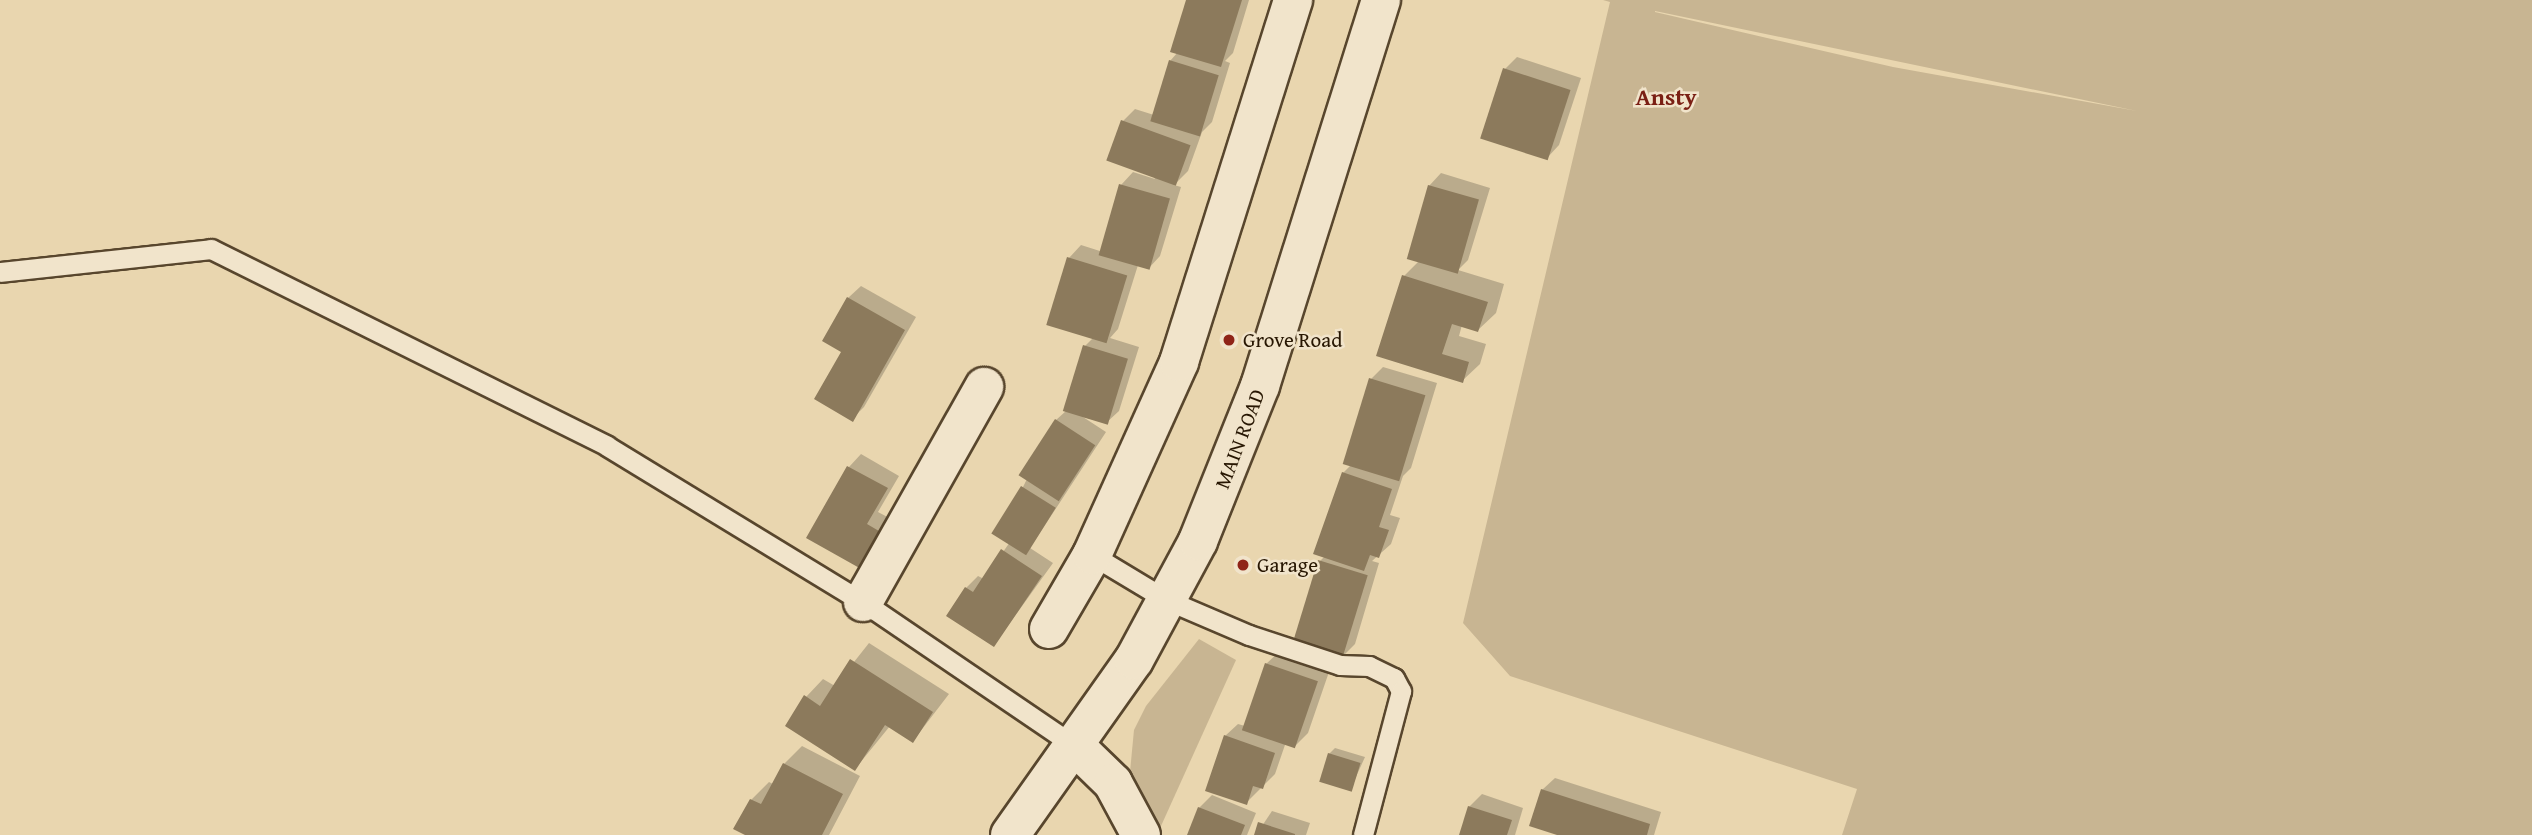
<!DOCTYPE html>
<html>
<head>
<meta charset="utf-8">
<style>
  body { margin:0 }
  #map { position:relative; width:2532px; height:835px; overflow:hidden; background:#e9d6af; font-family:"Gentium Book Plus",serif }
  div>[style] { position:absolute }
  .green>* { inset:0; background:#c8b592 }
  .shadow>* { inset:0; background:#0003 }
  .building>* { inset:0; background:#8c7a5c; transform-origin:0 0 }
  .roads { filter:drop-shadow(2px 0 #58462d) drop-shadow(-2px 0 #58462d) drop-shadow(0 2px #58462d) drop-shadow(0 -2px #58462d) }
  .lane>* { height:19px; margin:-9.5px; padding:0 9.5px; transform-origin:9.5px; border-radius:9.5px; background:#f1e4cb }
  .street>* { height:38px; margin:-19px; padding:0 19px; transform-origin:19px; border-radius:19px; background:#f1e4cb }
  .secondary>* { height:38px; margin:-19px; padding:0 19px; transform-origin:19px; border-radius:19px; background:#f1e4cb }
  .dots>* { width:19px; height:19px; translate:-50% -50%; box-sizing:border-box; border:4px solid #f1e4cb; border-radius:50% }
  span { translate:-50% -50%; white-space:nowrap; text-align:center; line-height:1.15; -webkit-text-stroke:5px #f1e4cb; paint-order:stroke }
  .poi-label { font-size:21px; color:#271602 }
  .left { translate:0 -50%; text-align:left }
  .street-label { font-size:21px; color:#271602 }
  .quarter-label { font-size:24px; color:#7a1f14; font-weight:700 }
</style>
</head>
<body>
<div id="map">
  <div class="green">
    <div style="clip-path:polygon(evenodd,1603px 0,2532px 0,2532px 835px,1842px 835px,1857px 789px,1510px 676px,1463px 623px,1610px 2px,1603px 0,1655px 12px,1655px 11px,2137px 111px,1893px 67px,1655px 12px)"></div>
    <div style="clip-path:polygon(1199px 639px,1236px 660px,1161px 826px,1152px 827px,1136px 796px,1130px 772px,1134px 730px,1146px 706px)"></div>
  </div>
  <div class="shadow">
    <div style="clip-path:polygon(1188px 0,1249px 0,1233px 53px,1225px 61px,1230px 63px,1212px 122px,1202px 132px,1188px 171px,1174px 185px,1181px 187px,1160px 256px,1148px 269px,1138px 265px,1118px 329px,1110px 338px,1139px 347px,1119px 411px,1106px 423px,1083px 417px,1106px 432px,1030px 548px,1053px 563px,994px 645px,966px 588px,978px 576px,984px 579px,1010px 542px,1023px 487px,1056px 420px,1066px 411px,1085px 346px,1093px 338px,1069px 258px,1081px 245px,1103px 252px,1121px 185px,1133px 172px,1155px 179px,1123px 121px,1135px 109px,1154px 115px,1170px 61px,1178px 52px)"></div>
    <div style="clip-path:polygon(1517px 57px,1581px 78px,1559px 145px,1547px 158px,1505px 69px)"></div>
    <div style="clip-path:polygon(1441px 173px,1490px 188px,1468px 260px,1458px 270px,1504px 284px,1496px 313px,1478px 330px,1462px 325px,1459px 336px,1486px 344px,1480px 364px,1462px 381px,1379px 355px,1404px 276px,1419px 261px,1429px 186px)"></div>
    <div style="clip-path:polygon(861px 286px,916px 317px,864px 407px,852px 419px,844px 351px,848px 298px)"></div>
    <div style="clip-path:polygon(1383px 367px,1437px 383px,1411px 468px,1403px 476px,1390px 515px,1400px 518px,1391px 544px,1372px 561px,1379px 563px,1355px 644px,1343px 656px,1320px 561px,1325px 556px,1343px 473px,1351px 465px,1371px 379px)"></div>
    <div style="clip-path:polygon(861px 454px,899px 476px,878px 512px,895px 521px,875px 556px,809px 537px,849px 467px)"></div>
    <div style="clip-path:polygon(869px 643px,949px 694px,913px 741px,890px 726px,855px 769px,806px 697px,823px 679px,835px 686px)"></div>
    <div style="clip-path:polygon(1279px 652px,1330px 669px,1308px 733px,1295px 746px,1286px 742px,1275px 774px,1246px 803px,1225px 736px,1238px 724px,1245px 726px,1266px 664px)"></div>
    <div style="clip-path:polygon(802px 746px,860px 776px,829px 835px,749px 835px,751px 800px,769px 782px,773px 784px,784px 764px)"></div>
    <div style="clip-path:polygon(1335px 748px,1365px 757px,1350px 790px,1329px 754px)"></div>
    <div style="clip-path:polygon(1555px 778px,1661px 812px,1654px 835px,1563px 835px,1542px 790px)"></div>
    <div style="clip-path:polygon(1482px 794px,1523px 808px,1515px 835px,1460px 835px,1469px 807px)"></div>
    <div style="clip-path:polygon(1212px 795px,1256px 813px,1247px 835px,1189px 835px,1199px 808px)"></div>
    <div style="clip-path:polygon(1272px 811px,1310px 823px,1306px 835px,1256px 835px)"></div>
  </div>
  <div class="building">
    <div style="clip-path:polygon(1186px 0,1242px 0,1221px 67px,1170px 52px)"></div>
    <div style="left:1169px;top:60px;width:52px;height:64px;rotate:17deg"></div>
    <div style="left:1503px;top:68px;width:71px;height:74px;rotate:18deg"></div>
    <div style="left:1121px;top:120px;width:74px;height:43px;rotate:20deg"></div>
    <div style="left:1119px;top:184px;width:53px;height:74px;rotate:16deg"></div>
    <div style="left:1428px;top:185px;width:53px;height:77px;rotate:16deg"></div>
    <div style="left:1067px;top:257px;width:63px;height:71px;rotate:17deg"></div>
    <div style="clip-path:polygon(1402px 275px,1488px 302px,1478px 332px,1452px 324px,1442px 354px,1469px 362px,1463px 383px,1376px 356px)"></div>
    <div style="clip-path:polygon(847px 297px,905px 330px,853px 422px,814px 399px,841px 352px,822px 341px)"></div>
    <div style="left:1083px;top:345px;width:47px;height:69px;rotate:17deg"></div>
    <div style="left:1369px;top:378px;width:59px;height:90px;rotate:17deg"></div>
    <div style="left:1055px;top:419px;width:48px;height:67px;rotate:33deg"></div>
    <div style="clip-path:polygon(847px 466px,888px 488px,867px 524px,884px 534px,863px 570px,806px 538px)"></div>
    <div style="clip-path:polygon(1342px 472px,1392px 489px,1379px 527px,1389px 530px,1379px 558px,1370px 555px,1364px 571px,1313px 554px)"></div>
    <div style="left:1021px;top:486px;width:41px;height:56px;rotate:32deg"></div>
    <div style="clip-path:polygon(1001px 549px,1042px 576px,994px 647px,946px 616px,965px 587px,973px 592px)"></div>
    <div style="left:1318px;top:560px;width:52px;height:88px;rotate:17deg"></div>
    <div style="clip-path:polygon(850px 659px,933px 712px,913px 743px,885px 725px,855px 771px,785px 726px,804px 695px,820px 706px)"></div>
    <div style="left:1265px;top:663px;width:56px;height:71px;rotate:19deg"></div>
    <div style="clip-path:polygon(1224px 735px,1275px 753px,1263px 789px,1253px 786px,1247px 805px,1205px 791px)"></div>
    <div style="left:1328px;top:753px;width:34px;height:30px;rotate:17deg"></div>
    <div style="clip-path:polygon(783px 763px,843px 794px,822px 835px,745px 835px,733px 829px,750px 799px,761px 804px)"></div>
    <div style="clip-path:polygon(1541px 789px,1650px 824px,1647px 835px,1557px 835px,1529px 826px)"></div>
    <div style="clip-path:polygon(1468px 806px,1512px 820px,1507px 835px,1459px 835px)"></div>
    <div style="clip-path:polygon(1198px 807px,1245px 825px,1241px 835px,1187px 835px)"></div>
    <div style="clip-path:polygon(1258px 822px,1295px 834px,1295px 835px,1254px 835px)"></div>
  </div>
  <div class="roads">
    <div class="lane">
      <div style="left:0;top:272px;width:212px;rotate:-6.2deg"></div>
      <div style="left:211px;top:249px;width:442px;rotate:26.4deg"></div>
      <div style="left:607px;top:446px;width:300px;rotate:31.4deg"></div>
      <div style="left:863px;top:602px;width:256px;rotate:34.2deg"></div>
      <div style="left:1092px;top:555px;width:87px;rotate:31deg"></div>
      <div style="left:1167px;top:600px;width:89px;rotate:23.1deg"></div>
      <div style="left:1249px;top:635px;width:96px;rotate:18.2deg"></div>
      <div style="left:1340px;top:665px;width:29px;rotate:2deg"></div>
      <div style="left:1369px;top:666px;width:28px;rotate:26deg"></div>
      <div style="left:1394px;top:678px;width:15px;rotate:62deg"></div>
      <div style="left:1401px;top:691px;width:149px;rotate:104.8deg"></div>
    </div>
    <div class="street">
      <div style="left:863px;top:602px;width:247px;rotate:-60.6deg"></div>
      <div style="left:1049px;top:629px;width:86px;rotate:-59.8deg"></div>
      <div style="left:1092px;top:555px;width:212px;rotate:-65.7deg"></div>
      <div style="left:1179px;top:362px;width:380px;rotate:-72.5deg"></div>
      <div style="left:1075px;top:746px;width:53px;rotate:44.2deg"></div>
      <div style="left:1113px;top:783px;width:59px;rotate:61.7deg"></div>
    </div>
    <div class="secondary">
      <div style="left:1010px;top:835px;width:214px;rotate:-54.7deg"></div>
      <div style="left:1134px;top:660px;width:135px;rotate:-61.7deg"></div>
      <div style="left:1198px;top:541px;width:167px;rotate:-68.2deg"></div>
      <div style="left:1260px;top:386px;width:405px;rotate:-72.6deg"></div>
    </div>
  </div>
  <div class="dots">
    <div style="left:1229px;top:340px;background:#8f2418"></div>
    <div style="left:1243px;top:565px;background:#8f2418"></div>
  </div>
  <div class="poi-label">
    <span class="left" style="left:1243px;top:340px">Grove Road</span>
    <span class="left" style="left:1257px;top:565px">Garage</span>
  </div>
  <div class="street-label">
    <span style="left:1240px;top:439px;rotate:-69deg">MAIN ROAD</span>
  </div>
  <div class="quarter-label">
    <span style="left:1666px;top:97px">Ansty</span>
  </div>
</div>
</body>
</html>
